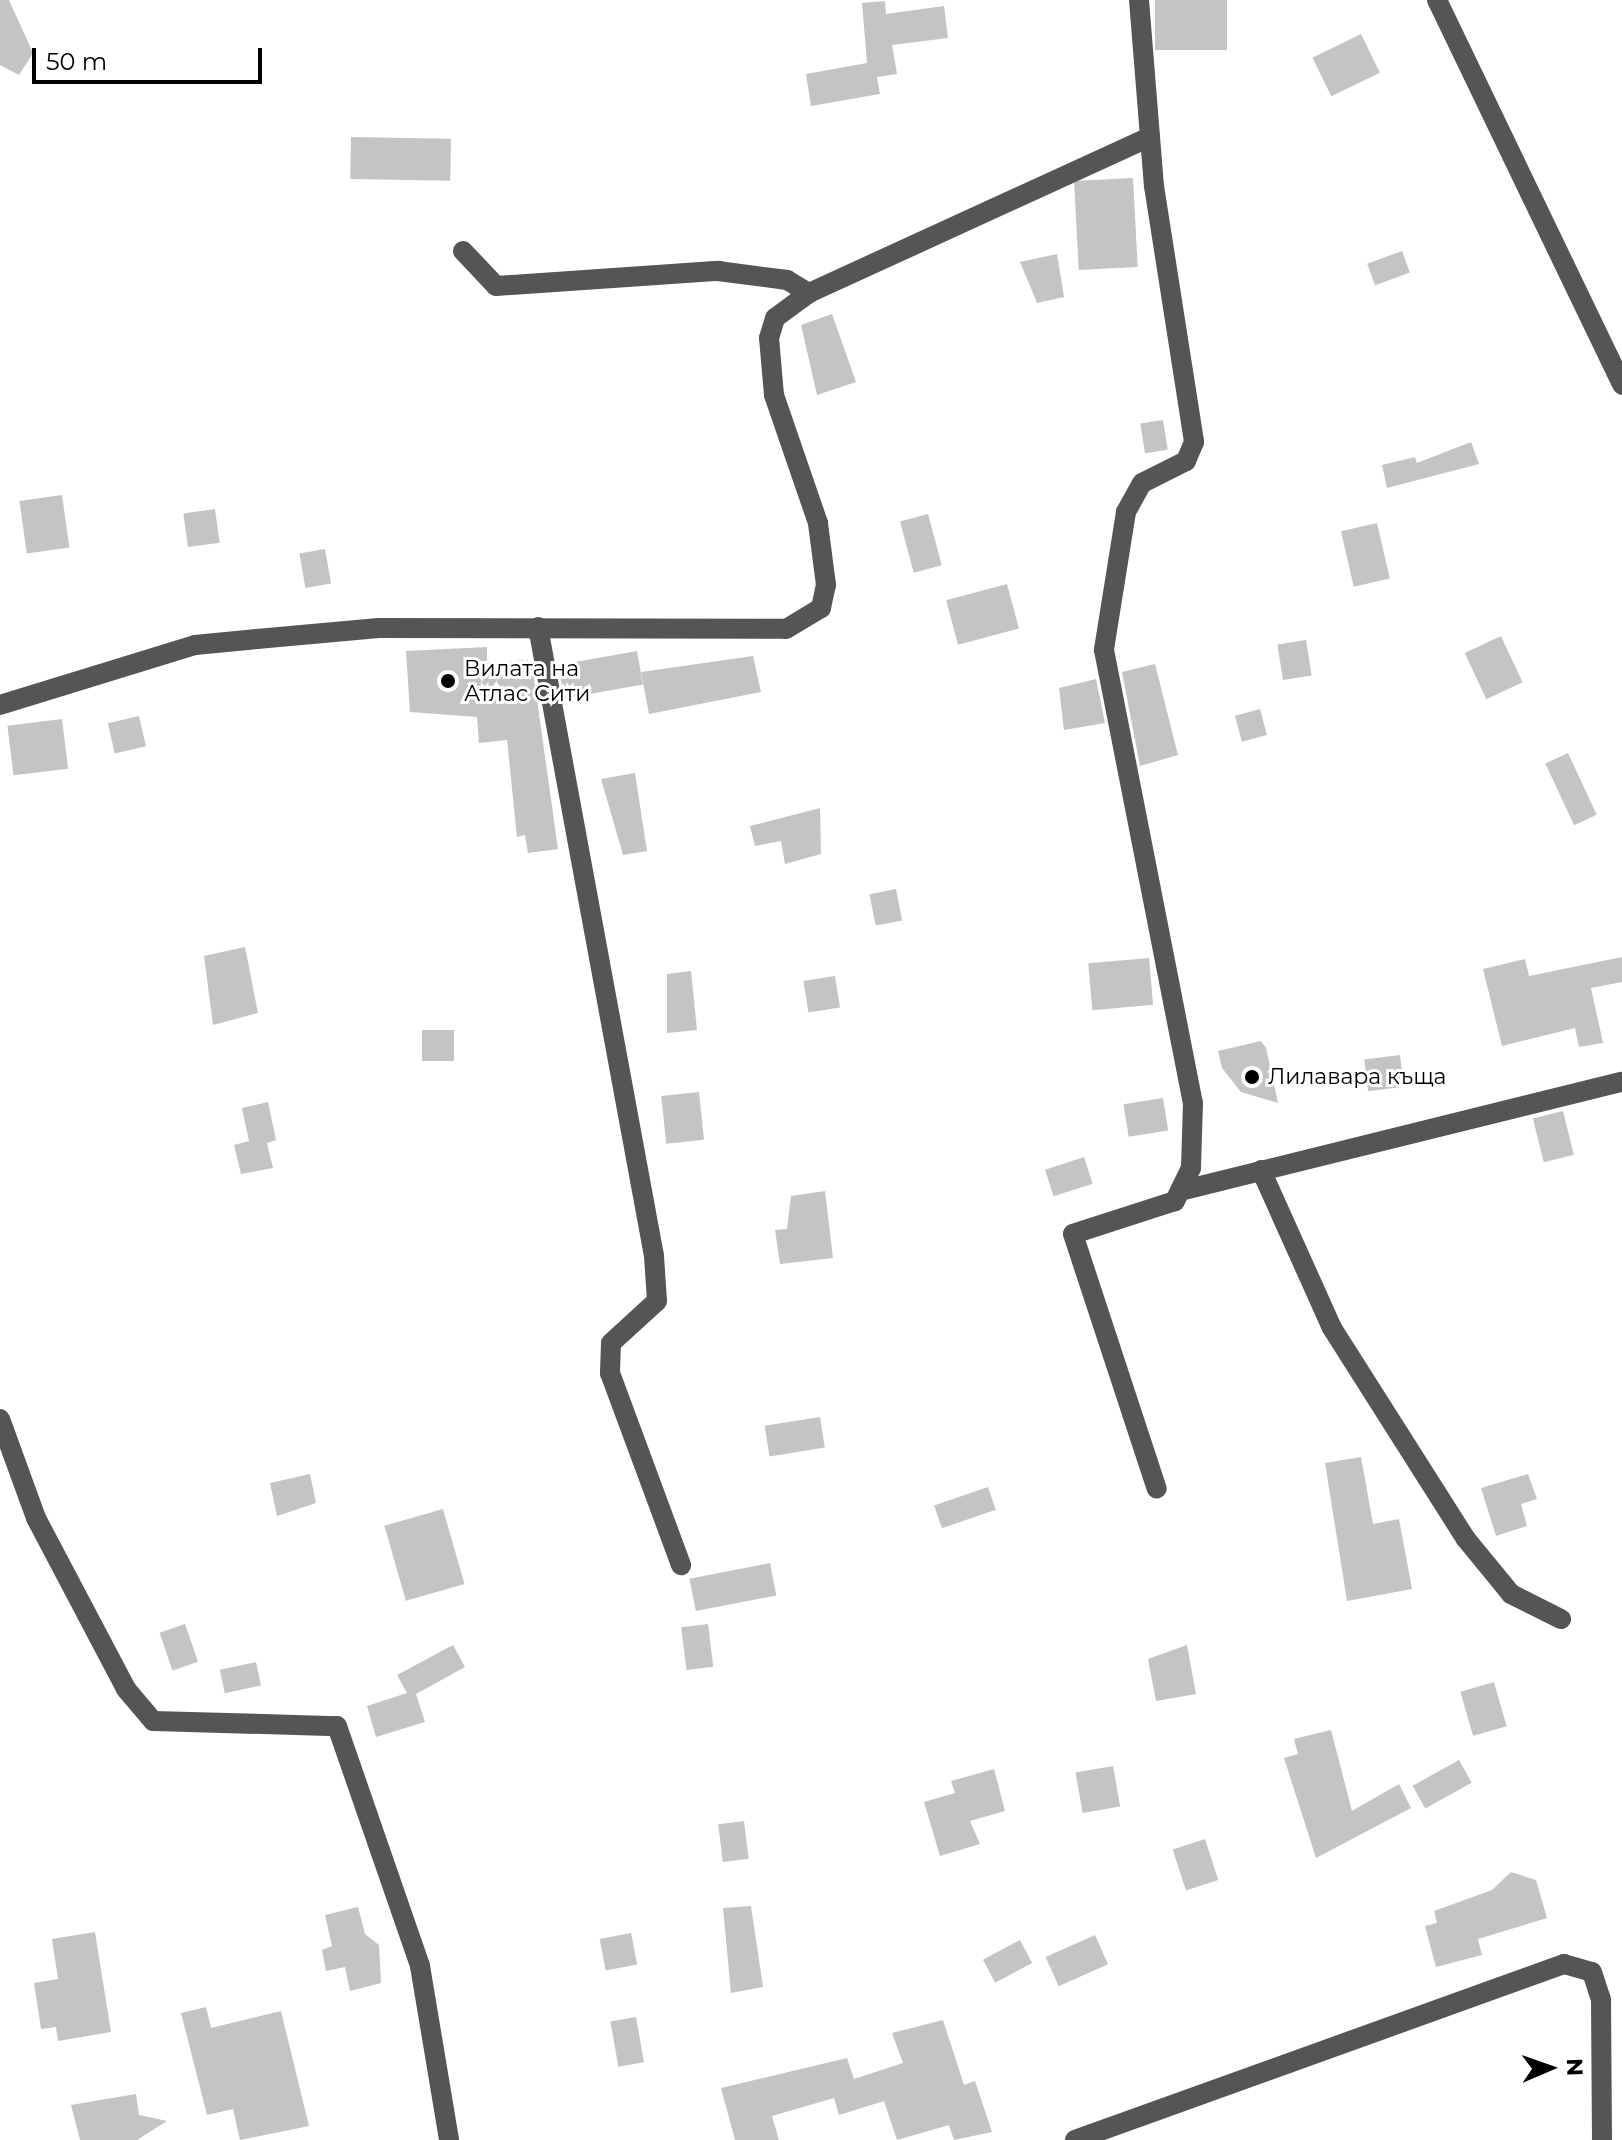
<!DOCTYPE html>
<html>
<head>
<meta charset="utf-8">
<style>
  body { margin:0 }
  #map { position:relative; width:1622px; height:2140px; overflow:hidden; background:#fff; font-family:Montserrat,sans-serif }
  div>[style] { position:absolute }
  .building>* { inset:0; background:#c4c4c4; transform-origin:0 0 }
  .minor>* { height:20px; margin:-10px; padding:0 10px; transform-origin:10px; border-radius:10px; background:#555 }
  .dots>* { width:22px; height:22px; translate:-50% -50%; box-sizing:border-box; border:4px solid #fff; border-radius:50% }
  span { translate:-50% -50%; white-space:nowrap; text-align:center; line-height:1.15; -webkit-text-stroke:6px #fff; paint-order:stroke }
  .poi-label { font-size:22px; color:#000 }
  .left { translate:0 -50%; text-align:left }
  .north { position:absolute; left:1510px; top:2028px; width:80px; height:80px; -webkit-text-stroke:6px #fff; paint-order:stroke; rotate:88deg; font-size:22px; font-weight:700; line-height:32px; text-align:center; color:#000 }
  .north::after { content:''; display:block; margin:auto; width:28px; height:36px; background:#000; clip-path:polygon(50% 0,100% 100%,50% 72%,0 100%) }
  .scale { position:absolute; left:32px; top:48px; width:230px; height:36px; box-sizing:border-box; border:4px solid #000; border-top:0; padding-left:10px; font-size:24px; line-height:28px; white-space:nowrap; color:#000; -webkit-text-stroke:6px #fff; paint-order:stroke }
</style>
</head>
<body>
<div id="map">
  <div class="building">
    <div style="clip-path:polygon(0 0,9px 0,33px 53px,19px 75px,0 65px)"></div>
    <div style="left:1155px;top:0;width:72px;height:50px"></div>
    <div style="clip-path:polygon(885px 1px,886px 14px,944px 6px,948px 38px,892px 45px,897px 74px,877px 77px,880px 94px,811px 106px,806px 74px,867px 63px,862px 3px)"></div>
    <div style="left:1361px;top:34px;width:43px;height:54px;rotate:64deg"></div>
    <div style="left:351px;top:137px;width:100px;height:42px;rotate:1deg"></div>
    <div style="left:1133px;top:178px;width:89px;height:59px;rotate:87deg"></div>
    <div style="left:1402px;top:251px;width:23px;height:37px;rotate:70deg"></div>
    <div style="clip-path:polygon(1057px 254px,1064px 297px,1037px 303px,1020px 262px)"></div>
    <div style="clip-path:polygon(832px 314px,856px 382px,817px 395px,801px 325px)"></div>
    <div style="left:1163px;top:420px;width:30px;height:23px;rotate:81deg"></div>
    <div style="clip-path:polygon(1471px 442px,1479px 464px,1387px 488px,1382px 465px,1415px 457px,1417px 463px)"></div>
    <div style="left:62px;top:495px;width:53px;height:43px;rotate:82deg"></div>
    <div style="left:215px;top:509px;width:34px;height:32px;rotate:82deg"></div>
    <div style="left:928px;top:514px;width:53px;height:29px;rotate:75deg"></div>
    <div style="left:1377px;top:523px;width:57px;height:37px;rotate:77deg"></div>
    <div style="left:325px;top:549px;width:35px;height:26px;rotate:80deg"></div>
    <div style="left:1007px;top:584px;width:46px;height:63px;rotate:75deg"></div>
    <div style="left:1501px;top:636px;width:51px;height:40px;rotate:65deg"></div>
    <div style="left:1306px;top:640px;width:36px;height:29px;rotate:81deg"></div>
    <div style="clip-path:polygon(487px 647px,487px 663px,528px 660px,533px 671px,558px 849px,528px 853px,525px 835px,517px 837px,507px 740px,479px 743px,477px 717px,410px 712px,406px 651px)"></div>
    <div style="left:637px;top:651px;width:34px;height:80px;rotate:80deg"></div>
    <div style="clip-path:polygon(753px 656px,761px 692px,649px 714px,641px 672px)"></div>
    <div style="clip-path:polygon(1155px 664px,1178px 755px,1140px 766px,1122px 672px)"></div>
    <div style="clip-path:polygon(1096px 679px,1105px 723px,1064px 730px,1059px 688px)"></div>
    <div style="left:1260px;top:709px;width:27px;height:26px;rotate:75deg"></div>
    <div style="left:139px;top:716px;width:31px;height:32px;rotate:77deg"></div>
    <div style="left:62px;top:719px;width:50px;height:55px;rotate:83deg"></div>
    <div style="left:1568px;top:753px;width:68px;height:25px;rotate:65deg"></div>
    <div style="clip-path:polygon(635px 773px,647px 851px,623px 855px,601px 779px)"></div>
    <div style="clip-path:polygon(820px 808px,821px 854px,785px 864px,781px 841px,755px 846px,750px 826px)"></div>
    <div style="left:896px;top:889px;width:32px;height:27px;rotate:79deg"></div>
    <div style="clip-path:polygon(245px 947px,258px 1013px,213px 1025px,204px 956px)"></div>
    <div style="clip-path:polygon(1622px 957px,1622px 982px,1591px 988px,1603px 1043px,1579px 1047px,1575px 1028px,1502px 1046px,1483px 969px,1525px 959px,1529px 976px)"></div>
    <div style="left:1149px;top:958px;width:47px;height:61px;rotate:85deg"></div>
    <div style="clip-path:polygon(691px 971px,697px 1030px,667px 1033px,667px 974px)"></div>
    <div style="left:835px;top:976px;width:32px;height:32px;rotate:81deg"></div>
    <div style="left:422px;top:1030px;width:32px;height:31px"></div>
    <div style="clip-path:polygon(1261px 1041px,1266px 1048px,1278px 1103px,1241px 1092px,1222px 1068px,1218px 1051px)"></div>
    <div style="left:1400px;top:1055px;width:32px;height:36px;rotate:83deg"></div>
    <div style="left:699px;top:1092px;width:48px;height:38px;rotate:84deg"></div>
    <div style="left:1163px;top:1098px;width:33px;height:40px;rotate:81deg"></div>
    <div style="clip-path:polygon(268px 1102px,276px 1140px,267px 1143px,273px 1168px,241px 1174px,234px 1145px,249px 1141px,242px 1108px)"></div>
    <div style="left:1563px;top:1111px;width:45px;height:31px;rotate:76deg"></div>
    <div style="left:1084px;top:1157px;width:28px;height:41px;rotate:72deg"></div>
    <div style="clip-path:polygon(825px 1191px,833px 1258px,780px 1264px,775px 1230px,787px 1229px,791px 1196px)"></div>
    <div style="left:820px;top:1417px;width:31px;height:56px;rotate:81deg"></div>
    <div style="clip-path:polygon(1361px 1457px,1373px 1524px,1399px 1519px,1412px 1589px,1347px 1601px,1325px 1463px)"></div>
    <div style="clip-path:polygon(310px 1474px,316px 1503px,277px 1516px,270px 1483px)"></div>
    <div style="clip-path:polygon(1528px 1474px,1537px 1499px,1521px 1504px,1527px 1526px,1496px 1536px,1481px 1488px)"></div>
    <div style="left:988px;top:1487px;width:24px;height:57px;rotate:71deg"></div>
    <div style="left:443px;top:1509px;width:78px;height:61px;rotate:74deg"></div>
    <div style="left:770px;top:1563px;width:33px;height:82px;rotate:79deg"></div>
    <div style="left:185px;top:1624px;width:40px;height:27px;rotate:71deg"></div>
    <div style="left:708px;top:1624px;width:43px;height:27px;rotate:83deg"></div>
    <div style="clip-path:polygon(453px 1645px,465px 1667px,416px 1694px,425px 1722px,376px 1737px,367px 1706px,407px 1693px,397px 1675px)"></div>
    <div style="clip-path:polygon(1187px 1645px,1196px 1694px,1156px 1701px,1148px 1659px)"></div>
    <div style="left:256px;top:1662px;width:24px;height:37px;rotate:78deg"></div>
    <div style="left:1494px;top:1682px;width:46px;height:35px;rotate:74deg"></div>
    <div style="clip-path:polygon(1331px 1730px,1352px 1811px,1399px 1784px,1411px 1808px,1316px 1858px,1284px 1758px,1298px 1754px,1294px 1739px)"></div>
    <div style="left:1459px;top:1760px;width:26px;height:53px;rotate:61deg"></div>
    <div style="left:1113px;top:1766px;width:41px;height:38px;rotate:80deg"></div>
    <div style="clip-path:polygon(994px 1769px,1005px 1811px,970px 1821px,980px 1844px,940px 1856px,924px 1802px,955px 1793px,951px 1781px)"></div>
    <div style="left:744px;top:1821px;width:38px;height:26px;rotate:83deg"></div>
    <div style="left:1205px;top:1839px;width:43px;height:34px;rotate:72deg"></div>
    <div style="clip-path:polygon(1511px 1872px,1536px 1880px,1547px 1918px,1478px 1939px,1482px 1955px,1436px 1967px,1425px 1926px,1437px 1923px,1434px 1911px,1492px 1890px)"></div>
    <div style="clip-path:polygon(751px 1906px,763px 1987px,731px 1993px,723px 1908px)"></div>
    <div style="clip-path:polygon(358px 1907px,365px 1934px,379px 1945px,381px 1983px,350px 1991px,345px 1967px,326px 1971px,322px 1950px,332px 1946px,325px 1915px)"></div>
    <div style="clip-path:polygon(95px 1932px,111px 2032px,58px 2041px,56px 2027px,41px 2029px,34px 1983px,58px 1979px,52px 1939px)"></div>
    <div style="left:631px;top:1933px;width:32px;height:32px;rotate:79deg"></div>
    <div style="left:1095px;top:1935px;width:32px;height:54px;rotate:66deg"></div>
    <div style="left:1020px;top:1940px;width:26px;height:42px;rotate:62deg"></div>
    <div style="clip-path:polygon(206px 2007px,211px 2028px,281px 2011px,309px 2126px,240px 2140px,233px 2109px,207px 2115px,181px 2013px)"></div>
    <div style="left:636px;top:2017px;width:46px;height:26px;rotate:80deg"></div>
    <div style="clip-path:polygon(943px 2020px,964px 2085px,975px 2081px,992px 2132px,954px 2140px,949px 2125px,897px 2140px,884px 2101px,839px 2115px,834px 2098px,772px 2116px,779px 2140px,735px 2140px,721px 2088px,847px 2058px,854px 2079px,903px 2063px,892px 2033px)"></div>
    <div style="clip-path:polygon(136px 2094px,139px 2115px,167px 2121px,137px 2140px,80px 2140px,71px 2105px)"></div>
  </div>
  <div class="minor">
    <div style="left:1139px;top:0;width:187px;rotate:85.4deg"></div>
    <div style="left:1154px;top:186px;width:259px;rotate:81.1deg"></div>
    <div style="left:1194px;top:442px;width:21px;rotate:113deg"></div>
    <div style="left:1186px;top:461px;width:49px;rotate:153.4deg"></div>
    <div style="left:1142px;top:483px;width:33px;rotate:119deg"></div>
    <div style="left:1126px;top:512px;width:140px;rotate:99.1deg"></div>
    <div style="left:1104px;top:650px;width:462px;rotate:78.9deg"></div>
    <div style="left:1193px;top:1103px;width:65px;rotate:91.8deg"></div>
    <div style="left:1191px;top:1168px;width:37px;rotate:116deg"></div>
    <div style="left:1175px;top:1201px;width:107px;rotate:162.1deg"></div>
    <div style="left:1073px;top:1234px;width:268px;rotate:71.8deg"></div>
    <div style="left:1437px;top:0;width:427px;rotate:64.3deg"></div>
    <div style="left:463px;top:251px;width:48px;rotate:46.7deg"></div>
    <div style="left:496px;top:286px;width:223px;rotate:-3.9deg"></div>
    <div style="left:718px;top:271px;width:70px;rotate:7.4deg"></div>
    <div style="left:787px;top:280px;width:26px;rotate:31deg"></div>
    <div style="left:809px;top:293px;width:375px;rotate:-24.6deg"></div>
    <div style="left:538px;top:627px;width:640px;rotate:79.55deg"></div>
    <div style="left:654px;top:1256px;width:45px;rotate:86.2deg"></div>
    <div style="left:657px;top:1301px;width:62px;rotate:137.6deg"></div>
    <div style="left:611px;top:1343px;width:30px;rotate:92deg"></div>
    <div style="left:610px;top:1373px;width:205px;rotate:69.7deg"></div>
    <div style="left:0;top:705px;width:204px;rotate:-17.1deg"></div>
    <div style="left:195px;top:645px;width:62px;rotate:-5.5deg"></div>
    <div style="left:257px;top:639px;width:122px;rotate:-5.2deg"></div>
    <div style="left:379px;top:628px;width:407px;rotate:0.1deg"></div>
    <div style="left:786px;top:629px;width:41px;rotate:-31deg"></div>
    <div style="left:821px;top:608px;width:24px;rotate:-78deg"></div>
    <div style="left:826px;top:585px;width:63px;rotate:-97.4deg"></div>
    <div style="left:818px;top:523px;width:135px;rotate:-109deg"></div>
    <div style="left:774px;top:395px;width:57px;rotate:-95deg"></div>
    <div style="left:769px;top:338px;width:21px;rotate:-73deg"></div>
    <div style="left:775px;top:318px;width:42px;rotate:-36.3deg"></div>
    <div style="left:1261px;top:1170px;width:173px;rotate:65.8deg"></div>
    <div style="left:1332px;top:1328px;width:250px;rotate:57.6deg"></div>
    <div style="left:1466px;top:1539px;width:71px;rotate:50.7deg"></div>
    <div style="left:1511px;top:1594px;width:56px;rotate:26.6deg"></div>
    <div style="left:1180px;top:1191px;width:455px;rotate:-13.9deg"></div>
    <div style="left:0;top:1419px;width:105px;rotate:70deg"></div>
    <div style="left:36px;top:1518px;width:193px;rotate:62.2deg"></div>
    <div style="left:126px;top:1689px;width:42px;rotate:49.8deg"></div>
    <div style="left:153px;top:1721px;width:184px;rotate:1.6deg"></div>
    <div style="left:337px;top:1726px;width:254px;rotate:70.9deg"></div>
    <div style="left:420px;top:1966px;width:176px;rotate:80.5deg"></div>
    <div style="left:1075px;top:2140px;width:520px;rotate:-19.79deg"></div>
    <div style="left:1564px;top:1964px;width:29px;rotate:16deg"></div>
    <div style="left:1592px;top:1972px;width:28px;rotate:72deg"></div>
    <div style="left:1601px;top:1999px;width:141px;rotate:89.6deg"></div>
  </div>
  <div class="dots">
    <div style="left:448px;top:681px;background:#000"></div>
    <div style="left:1252px;top:1077px;background:#000"></div>
  </div>
  <div class="poi-label">
    <span class="left" style="left:464px;top:681px">Вилата на<br>Атлас Сити</span>
    <span class="left" style="left:1268px;top:1077px">Лилавара къща</span>
  </div>
  <div class="north">N</div>
  <div class="scale">50 m</div>
</div>
</body>
</html>
